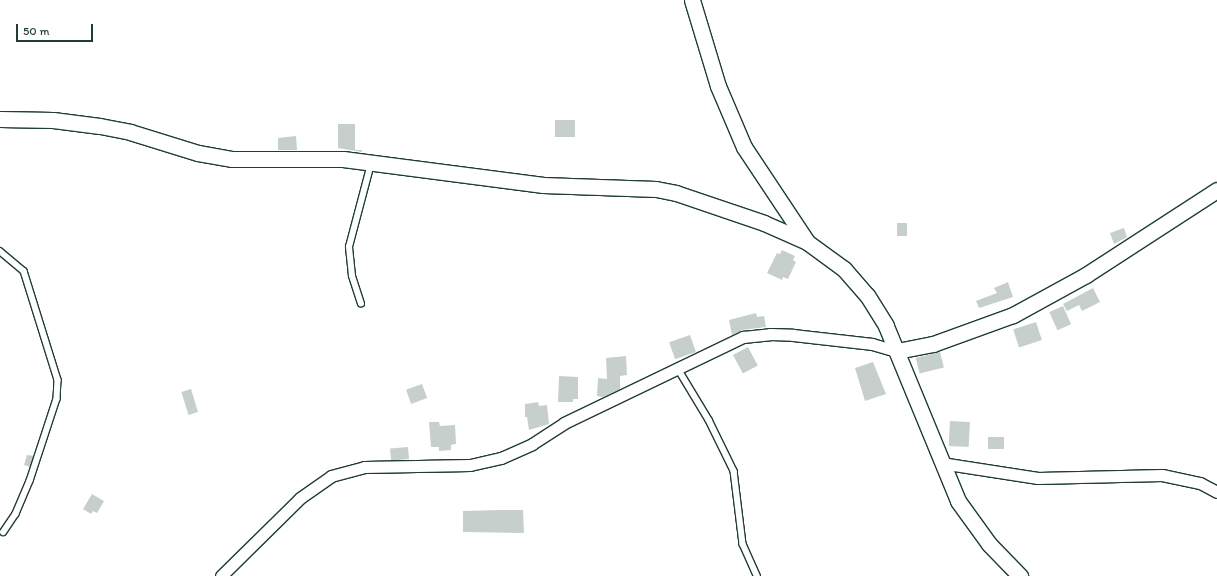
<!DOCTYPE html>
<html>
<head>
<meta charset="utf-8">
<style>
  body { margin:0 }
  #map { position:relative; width:1217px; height:576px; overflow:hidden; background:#fff; font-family:Itim,sans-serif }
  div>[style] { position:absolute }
  .building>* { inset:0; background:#c7cfcc; transform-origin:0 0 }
  .roads { filter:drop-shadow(1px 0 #1f3d34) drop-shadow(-1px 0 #1f3d34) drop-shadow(0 1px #1f3d34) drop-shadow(0 -1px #1f3d34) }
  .lane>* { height:5.5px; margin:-2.75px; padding:0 2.75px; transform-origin:2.75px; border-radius:2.75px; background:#fff }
  .street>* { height:11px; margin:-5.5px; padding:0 5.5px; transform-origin:5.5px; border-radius:5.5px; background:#fff }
  .secondary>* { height:15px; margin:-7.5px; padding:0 7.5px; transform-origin:7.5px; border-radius:7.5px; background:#fff }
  span { translate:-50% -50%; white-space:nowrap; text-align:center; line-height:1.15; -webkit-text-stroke:3.5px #fff; paint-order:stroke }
  .scale { position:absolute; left:16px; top:24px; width:77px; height:18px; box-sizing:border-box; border:2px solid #1f3d34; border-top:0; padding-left:5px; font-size:12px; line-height:14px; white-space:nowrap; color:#1f3d34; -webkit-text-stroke:3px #fff; paint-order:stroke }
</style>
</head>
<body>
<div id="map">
  <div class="building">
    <div style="left:555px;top:120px;width:20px;height:17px"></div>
    <div style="clip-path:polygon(338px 124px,355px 124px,355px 150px,362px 150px,362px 152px,338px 148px)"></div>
    <div style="clip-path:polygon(296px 136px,297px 150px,278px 150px,278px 138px)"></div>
    <div style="left:897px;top:223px;width:10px;height:13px"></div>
    <div style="clip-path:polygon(1124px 228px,1127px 237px,1114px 244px,1110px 233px)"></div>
    <div style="clip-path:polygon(782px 250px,795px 256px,793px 260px,796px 262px,788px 279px,783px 277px,782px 280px,767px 273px,777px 253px,780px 254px)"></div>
    <div style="clip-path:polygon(1008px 282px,1013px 297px,979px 308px,976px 301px,997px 293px,994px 288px)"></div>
    <div style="clip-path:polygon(1093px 288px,1100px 302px,1082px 311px,1079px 305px,1067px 311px,1063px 304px)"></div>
    <div style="left:1063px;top:306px;width:20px;height:15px;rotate:66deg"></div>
    <div style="clip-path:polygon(756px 313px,757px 317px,764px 316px,766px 327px,742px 330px,732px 335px,729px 320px)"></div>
    <div style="left:1036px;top:322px;width:19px;height:24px;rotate:72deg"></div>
    <div style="left:690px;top:335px;width:18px;height:22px;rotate:71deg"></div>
    <div style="left:748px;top:347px;width:21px;height:17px;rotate:62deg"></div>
    <div style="left:940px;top:352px;width:16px;height:25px;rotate:76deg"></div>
    <div style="clip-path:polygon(626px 356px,627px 375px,620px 376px,620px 389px,603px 397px,597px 396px,598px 378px,607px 379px,606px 358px)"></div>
    <div style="clip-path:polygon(873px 362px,886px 394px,865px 401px,855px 368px)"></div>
    <div style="clip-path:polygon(559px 376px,578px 377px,578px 399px,573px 399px,573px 402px,558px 402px)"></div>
    <div style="left:422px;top:384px;width:15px;height:17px;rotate:70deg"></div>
    <div style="left:191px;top:389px;width:24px;height:10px;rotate:73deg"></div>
    <div style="clip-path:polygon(538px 402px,539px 406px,547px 405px,549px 424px,529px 430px,527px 417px,525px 417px,525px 404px)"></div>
    <div style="left:950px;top:421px;width:20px;height:25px;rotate:3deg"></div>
    <div style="clip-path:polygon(429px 422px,439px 422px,440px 426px,455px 425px,456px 444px,451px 445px,451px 450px,439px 451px,439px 447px,431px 447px)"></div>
    <div style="left:988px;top:437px;width:16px;height:12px"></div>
    <div style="left:408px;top:447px;width:12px;height:18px;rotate:85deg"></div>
    <div style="clip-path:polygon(27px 455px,34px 456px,30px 467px,24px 465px)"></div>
    <div style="clip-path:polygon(92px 494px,104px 501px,97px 513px,93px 511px,91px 514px,83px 509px)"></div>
    <div style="clip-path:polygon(501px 510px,523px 510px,524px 533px,463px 532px,463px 511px)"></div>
  </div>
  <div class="roads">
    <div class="lane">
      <div style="left:0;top:251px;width:31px;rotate:40deg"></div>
      <div style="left:24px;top:271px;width:114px;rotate:72.7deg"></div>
      <div style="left:58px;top:380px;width:19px;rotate:93deg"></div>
      <div style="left:57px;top:399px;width:86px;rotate:108.2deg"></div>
      <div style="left:30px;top:481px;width:36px;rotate:113deg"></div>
      <div style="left:16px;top:514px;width:22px;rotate:124deg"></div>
      <div style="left:361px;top:304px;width:29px;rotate:-108deg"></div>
      <div style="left:352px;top:276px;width:29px;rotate:-96deg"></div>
      <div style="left:349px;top:247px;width:86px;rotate:-75.2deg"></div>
      <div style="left:677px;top:367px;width:62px;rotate:58.9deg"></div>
      <div style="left:709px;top:420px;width:57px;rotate:63.9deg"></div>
      <div style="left:734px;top:471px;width:74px;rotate:83deg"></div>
      <div style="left:743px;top:544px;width:35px;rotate:66deg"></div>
    </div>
    <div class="street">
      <div style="left:941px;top:463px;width:98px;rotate:8.8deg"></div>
      <div style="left:1038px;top:478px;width:124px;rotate:-1.4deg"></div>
      <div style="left:1162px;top:475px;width:39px;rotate:12deg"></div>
      <div style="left:1200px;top:483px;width:19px;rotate:28deg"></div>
      <div style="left:221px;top:576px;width:111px;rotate:-44.6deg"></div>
      <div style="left:300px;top:498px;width:38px;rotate:-35deg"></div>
      <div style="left:331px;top:476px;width:34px;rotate:-15deg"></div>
      <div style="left:364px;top:467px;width:106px;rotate:-1.1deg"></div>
      <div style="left:470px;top:465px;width:32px;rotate:-13deg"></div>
      <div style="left:501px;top:458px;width:34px;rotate:-24deg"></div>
      <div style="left:532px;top:444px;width:38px;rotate:-33deg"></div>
      <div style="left:564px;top:423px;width:199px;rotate:-25.7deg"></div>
      <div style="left:743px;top:337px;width:27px;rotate:-6deg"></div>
      <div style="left:770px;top:334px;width:23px;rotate:2deg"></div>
      <div style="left:793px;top:335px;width:80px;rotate:6.5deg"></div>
      <div style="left:872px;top:344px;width:26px;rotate:16deg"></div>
    </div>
    <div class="secondary">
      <div style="left:692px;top:0;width:90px;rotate:73.2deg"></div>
      <div style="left:718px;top:86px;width:66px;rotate:66.9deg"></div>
      <div style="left:744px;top:147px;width:114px;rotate:56.4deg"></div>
      <div style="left:807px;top:242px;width:46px;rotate:36.1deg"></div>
      <div style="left:844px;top:269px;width:35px;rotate:49deg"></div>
      <div style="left:867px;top:295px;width:36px;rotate:58deg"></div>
      <div style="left:886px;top:326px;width:189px;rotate:67.6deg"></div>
      <div style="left:958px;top:501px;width:53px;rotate:54.2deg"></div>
      <div style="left:989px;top:544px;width:45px;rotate:45.9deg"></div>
      <div style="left:0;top:119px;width:53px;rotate:1.1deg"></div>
      <div style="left:53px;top:120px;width:47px;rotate:7.3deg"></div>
      <div style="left:100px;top:126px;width:31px;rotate:11deg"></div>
      <div style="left:130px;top:132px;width:71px;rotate:17.2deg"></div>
      <div style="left:198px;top:153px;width:35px;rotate:10deg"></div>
      <div style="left:232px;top:159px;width:111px"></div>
      <div style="left:343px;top:159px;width:202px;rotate:7.4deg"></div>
      <div style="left:543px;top:185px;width:113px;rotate:2deg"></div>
      <div style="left:656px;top:189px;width:20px;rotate:11deg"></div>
      <div style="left:676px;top:193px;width:93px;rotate:18.8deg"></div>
      <div style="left:764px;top:223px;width:47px;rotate:23.8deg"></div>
      <div style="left:897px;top:351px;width:37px;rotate:-11deg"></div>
      <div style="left:933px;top:344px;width:85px;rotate:-19.9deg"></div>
      <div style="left:1013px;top:315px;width:83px;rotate:-28.7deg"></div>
      <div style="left:1086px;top:275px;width:156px;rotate:-33deg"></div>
    </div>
  </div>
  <div class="scale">50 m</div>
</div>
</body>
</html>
